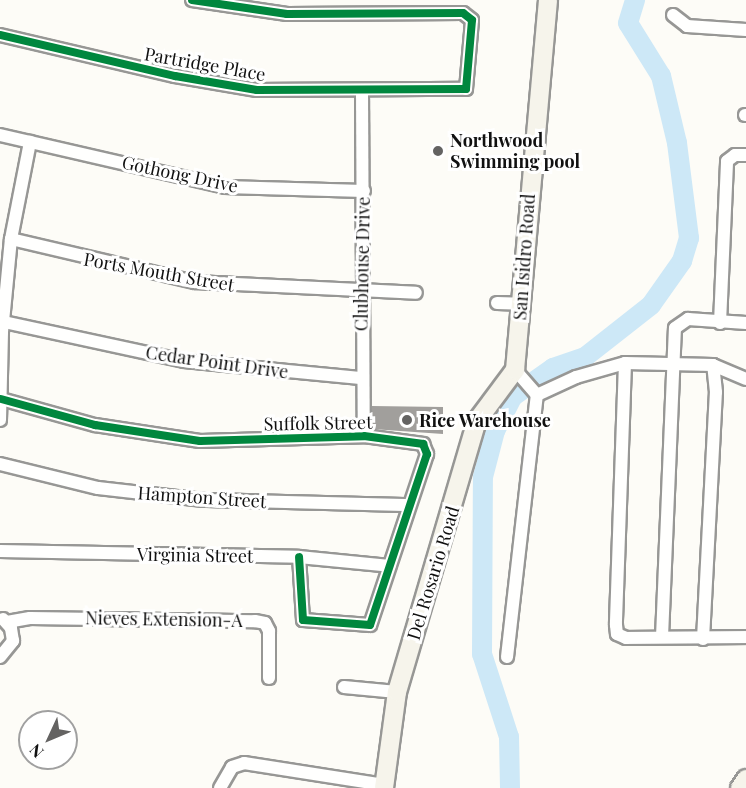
<!DOCTYPE html>
<html>
<head>
<meta charset="utf-8">
<style>
  body { margin:0 }
  #map { position:relative; width:746px; height:788px; overflow:hidden; background:#fdfcf7; font-family:"Playfair Display",serif }
  div>[style] { position:absolute }
  .river>* { height:20px; margin:-10px; padding:0 10px; transform-origin:10px; border-radius:10px; background:#cde8f7 }
  .building>* { inset:0; background:#a19f9c }
  .roads { filter:drop-shadow(2px 0 #979795) drop-shadow(-2px 0 #979795) drop-shadow(0 2px #979795) drop-shadow(0 -2px #979795) }
  .street>* { height:12px; margin:-6px; padding:0 6px; transform-origin:6px; border-radius:6px; background:#fffffe }
  .secondary>* { height:18px; margin:-9px; padding:0 9px; transform-origin:9px; border-radius:9px; background:#f6f4eb }
  .cycleway>* { height:8px; margin:-4px; padding:0 4px; transform-origin:4px; border-radius:4px; background:#00873e }
  .dots>* { width:16px; height:16px; translate:-50% -50%; box-sizing:border-box; border:3px solid #fff; border-radius:50% }
  span { translate:-50% -50%; white-space:nowrap; text-align:center; line-height:1.15; -webkit-text-stroke:6px #fff; paint-order:stroke }
  .street-label { font-size:18px; color:#111 }
  .poi-label { font-size:18px; color:#111; font-weight:700 }
  .left { translate:0 -50%; text-align:left }
  .north { position:absolute; left:18px; top:710px; width:60px; height:60px; box-sizing:border-box; background:#fff; border:2px solid #a0a0a0; border-radius:50%; rotate:226deg; font-size:16px; font-weight:700; line-height:24px; text-align:center; color:#111 }
  .north::after { content:''; display:block; margin:auto; width:21px; height:27px; background:#646362; clip-path:polygon(50% 0,100% 100%,50% 72%,0 100%) }
</style>
</head>
<body>
<div id="map">
  <div class="river">
    <div style="left:510px;top:788px;width:51px;rotate:-91.1deg"></div>
    <div style="left:509px;top:737px;width:87px;rotate:-108deg"></div>
    <div style="left:482px;top:654px;width:177px;rotate:-89.7deg"></div>
    <div style="left:483px;top:477px;width:48px;rotate:-75.4deg"></div>
    <div style="left:495px;top:431px;width:38px;rotate:-63deg"></div>
    <div style="left:512px;top:397px;width:50px;rotate:-35.3deg"></div>
    <div style="left:553px;top:368px;width:34px;rotate:-19deg"></div>
    <div style="left:585px;top:357px;width:84px;rotate:-38.2deg"></div>
    <div style="left:651px;top:305px;width:54px;rotate:-54.8deg"></div>
    <div style="left:682px;top:261px;width:24px;rotate:-73deg"></div>
    <div style="left:689px;top:238px;width:96px;rotate:-97.2deg"></div>
    <div style="left:677px;top:143px;width:69px;rotate:-103.4deg"></div>
    <div style="left:661px;top:76px;width:62px;rotate:-121.9deg"></div>
    <div style="left:628px;top:23px;width:24px;rotate:-73deg"></div>
  </div>
  <div class="building">
    <div style="clip-path:polygon(372px 406px,443px 407px,443px 434px,372px 429px)"></div>
  </div>
  <div class="roads">
    <div class="street">
      <div style="left:673px;top:15px;width:18px;rotate:38deg"></div>
      <div style="left:687px;top:26px;width:59px;rotate:3.9deg"></div>
      <div style="left:0;top:35px;width:180px;rotate:13.2deg"></div>
      <div style="left:175px;top:76px;width:83px;rotate:9.7deg"></div>
      <div style="left:257px;top:90px;width:209px;rotate:-0.3deg"></div>
      <div style="left:466px;top:89px;width:69px;rotate:-85deg"></div>
      <div style="left:472px;top:20px;width:11px;rotate:-142deg"></div>
      <div style="left:463px;top:13px;width:176px;rotate:179.7deg"></div>
      <div style="left:287px;top:14px;width:96px;rotate:-171.6deg"></div>
      <div style="left:362px;top:92px;width:344px;rotate:89.7deg"></div>
      <div style="left:745px;top:115px;width:1px"></div>
      <div style="left:0;top:135px;width:231px;rotate:13deg"></div>
      <div style="left:225px;top:187px;width:139px;rotate:1.6deg"></div>
      <div style="left:11px;top:239px;width:189px;rotate:13.2deg"></div>
      <div style="left:195px;top:282px;width:221px;rotate:2.8deg"></div>
      <div style="left:497px;top:303px;width:24px;rotate:2deg"></div>
      <div style="left:4px;top:322px;width:184px;rotate:12.2deg"></div>
      <div style="left:184px;top:361px;width:177px;rotate:5.5deg"></div>
      <div style="left:720px;top:323px;width:162px;rotate:-87.5deg"></div>
      <div style="left:727px;top:161px;width:10px;rotate:-37deg"></div>
      <div style="left:735px;top:155px;width:11px"></div>
      <div style="left:746px;top:379px;width:36px;rotate:-157deg"></div>
      <div style="left:713px;top:365px;width:88px;rotate:-178.7deg"></div>
      <div style="left:625px;top:363px;width:262px;rotate:92deg"></div>
      <div style="left:616px;top:625px;width:9px;rotate:84deg"></div>
      <div style="left:617px;top:634px;width:10px;rotate:24deg"></div>
      <div style="left:626px;top:638px;width:120px;rotate:-0.5deg"></div>
      <div style="left:537px;top:395px;width:43px;rotate:-24.8deg"></div>
      <div style="left:576px;top:377px;width:51px;rotate:-15.9deg"></div>
      <div style="left:1px;top:399px;width:98px;rotate:15.5deg"></div>
      <div style="left:95px;top:425px;width:106px;rotate:8.7deg"></div>
      <div style="left:200px;top:441px;width:164px;rotate:-1.7deg"></div>
      <div style="left:364px;top:436px;width:60px;rotate:7.7deg"></div>
      <div style="left:423px;top:444px;width:11px;rotate:68deg"></div>
      <div style="left:427px;top:454px;width:180px;rotate:108.4deg"></div>
      <div style="left:370px;top:625px;width:67px;rotate:-175.7deg"></div>
      <div style="left:303px;top:620px;width:63px;rotate:-93.6deg"></div>
      <div style="left:0;top:420px;width:88px;rotate:-88.7deg"></div>
      <div style="left:2px;top:332px;width:93px;rotate:-84.5deg"></div>
      <div style="left:11px;top:239px;width:99px;rotate:-78.9deg"></div>
      <div style="left:0;top:464px;width:101px;rotate:13.8deg"></div>
      <div style="left:98px;top:488px;width:106px;rotate:6.5deg"></div>
      <div style="left:203px;top:500px;width:205px;rotate:1.4deg"></div>
      <div style="left:0;top:551px;width:299px;rotate:1.1deg"></div>
      <div style="left:299px;top:557px;width:91px;rotate:5.6deg"></div>
      <div style="left:7px;top:622px;width:23px;rotate:-10deg"></div>
      <div style="left:30px;top:618px;width:225px;rotate:0.8deg"></div>
      <div style="left:255px;top:621px;width:10px;rotate:11deg"></div>
      <div style="left:265px;top:623px;width:9px;rotate:63deg"></div>
      <div style="left:269px;top:631px;width:47px;rotate:90deg"></div>
      <div style="left:662px;top:637px;width:309px;rotate:-87.6deg"></div>
      <div style="left:675px;top:328px;width:16px;rotate:-35deg"></div>
      <div style="left:688px;top:319px;width:58px;rotate:3.9deg"></div>
      <div style="left:703px;top:639px;width:247px;rotate:-87deg"></div>
      <div style="left:716px;top:392px;width:27px;rotate:-96deg"></div>
      <div style="left:0;top:657px;width:21px;rotate:-51deg"></div>
      <div style="left:13px;top:641px;width:13px;rotate:-99deg"></div>
      <div style="left:11px;top:628px;width:12px;rotate:-132deg"></div>
      <div style="left:507px;top:657px;width:264px;rotate:-83.5deg"></div>
      <div style="left:537px;top:395px;width:33px;rotate:-131deg"></div>
      <div style="left:344px;top:687px;width:53px;rotate:5.4deg"></div>
      <div style="left:220px;top:788px;width:24px;rotate:-60deg"></div>
      <div style="left:232px;top:767px;width:13px;rotate:-18deg"></div>
      <div style="left:244px;top:763px;width:142px;rotate:8.9deg"></div>
    </div>
    <div class="secondary">
      <div style="left:384px;top:788px;width:97px;rotate:-82.3deg"></div>
      <div style="left:397px;top:692px;width:283px;rotate:-73.6deg"></div>
      <div style="left:477px;top:421px;width:64px;rotate:-53.3deg"></div>
      <div style="left:515px;top:370px;width:371px;rotate:-84.9deg"></div>
      <div style="left:740px;top:788px;width:11px;rotate:-56deg"></div>
    </div>
  </div>
  <div class="cycleway">
    <div style="left:0;top:35px;width:180px;rotate:13.2deg"></div>
    <div style="left:175px;top:76px;width:83px;rotate:9.7deg"></div>
    <div style="left:257px;top:90px;width:209px;rotate:-0.3deg"></div>
    <div style="left:466px;top:89px;width:69px;rotate:-85deg"></div>
    <div style="left:472px;top:20px;width:11px;rotate:-142deg"></div>
    <div style="left:463px;top:13px;width:176px;rotate:179.7deg"></div>
    <div style="left:287px;top:14px;width:96px;rotate:-171.6deg"></div>
    <div style="left:1px;top:399px;width:98px;rotate:15.5deg"></div>
    <div style="left:95px;top:425px;width:106px;rotate:8.7deg"></div>
    <div style="left:200px;top:441px;width:164px;rotate:-1.7deg"></div>
    <div style="left:364px;top:436px;width:60px;rotate:7.7deg"></div>
    <div style="left:423px;top:444px;width:11px;rotate:68deg"></div>
    <div style="left:427px;top:454px;width:180px;rotate:108.4deg"></div>
    <div style="left:370px;top:625px;width:67px;rotate:-175.7deg"></div>
    <div style="left:303px;top:620px;width:63px;rotate:-93.6deg"></div>
  </div>
  <div class="dots">
    <div style="left:438px;top:151px;background:#646362"></div>
    <div style="left:407px;top:420px;background:#646362"></div>
  </div>
  <div class="street-label">
    <span style="left:205px;top:64px;rotate:10deg">Partridge Place</span>
    <span style="left:180px;top:174px;rotate:12deg">Gothong Drive</span>
    <span style="left:524px;top:257px;rotate:-86deg">San Isidro Road</span>
    <span style="left:362px;top:264px;rotate:-89deg">Clubhouse Drive</span>
    <span style="left:159px;top:272px;rotate:10deg">Ports Mouth Street</span>
    <span style="left:217px;top:362px;rotate:8deg">Cedar Point Drive</span>
    <span style="left:318px;top:423px;rotate:-1deg">Suffolk Street</span>
    <span style="left:202px;top:497px;rotate:4deg">Hampton Street</span>
    <span style="left:195px;top:555px;rotate:1deg">Virginia Street</span>
    <span style="left:433px;top:573px;rotate:-73deg">Del Rosario Road</span>
    <span style="left:164px;top:619px;rotate:1deg">Nieves Extension-A</span>
  </div>
  <div class="poi-label">
    <span class="left" style="left:450px;top:151px">Northwood<br>Swimming pool</span>
    <span class="left" style="left:419px;top:420px">Rice Warehouse</span>
  </div>
  <div class="north">N</div>
</div>
</body>
</html>
